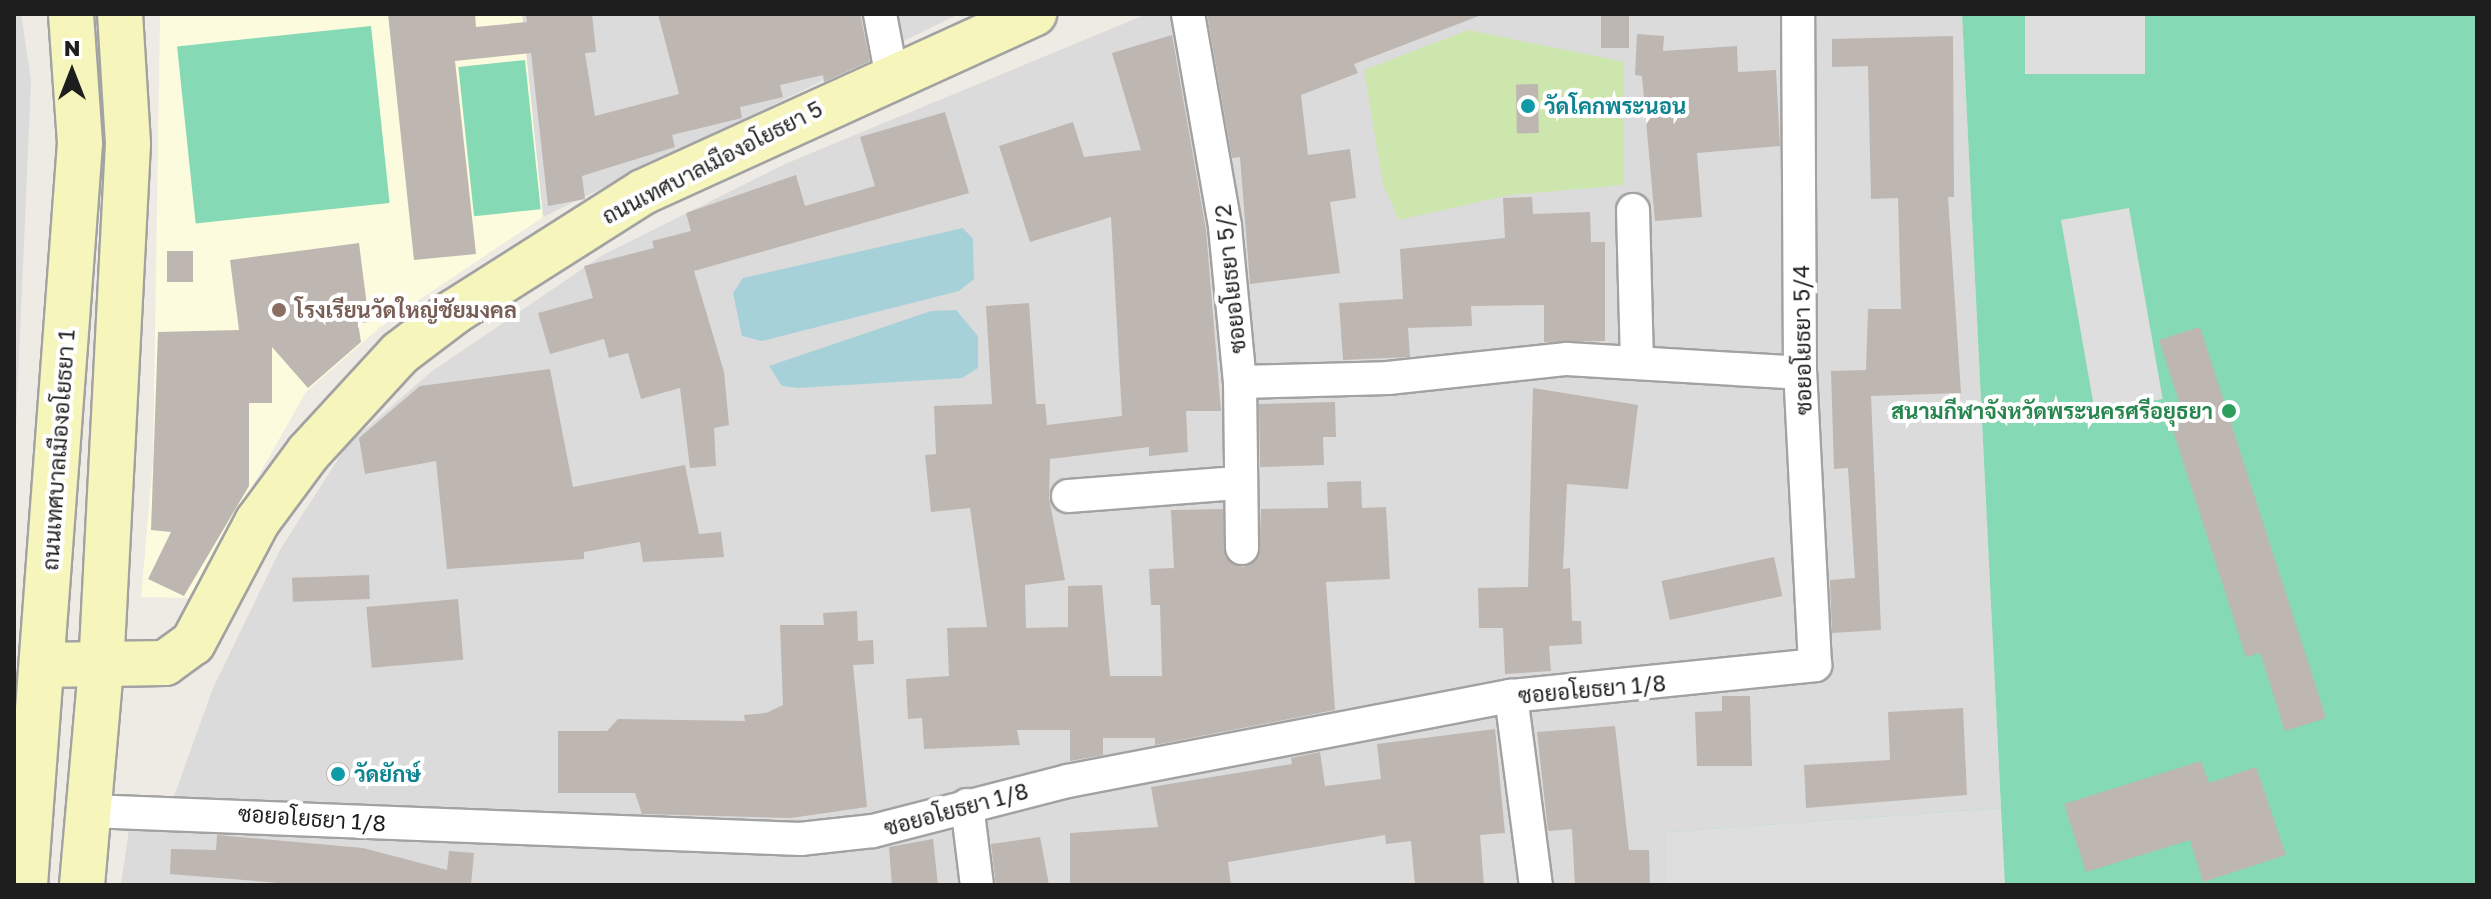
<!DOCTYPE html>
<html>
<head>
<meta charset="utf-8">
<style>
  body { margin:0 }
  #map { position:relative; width:2491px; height:899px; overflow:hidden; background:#eeeae4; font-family:"Golos Text",Sarabun,sans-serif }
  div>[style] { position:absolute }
  .residential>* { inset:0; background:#dcdbdb }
  .education>* { inset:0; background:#fdfbde }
  .grass>* { inset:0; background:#cce6ad }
  .pitch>* { inset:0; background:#86d9b5; transform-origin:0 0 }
  .parking>* { inset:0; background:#dedede; transform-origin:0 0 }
  .water>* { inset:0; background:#a7d1d9 }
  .building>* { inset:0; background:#beb6b1; transform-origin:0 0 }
  .round { border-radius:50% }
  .roads { filter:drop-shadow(2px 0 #a2a2a2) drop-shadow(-2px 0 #a2a2a2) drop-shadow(0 2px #a2a2a2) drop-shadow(0 -2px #a2a2a2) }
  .street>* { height:32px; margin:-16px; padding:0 16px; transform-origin:16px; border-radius:16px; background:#fff }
  .secondary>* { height:44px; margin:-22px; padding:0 22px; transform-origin:22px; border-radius:22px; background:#f6f5bb }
  .dots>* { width:22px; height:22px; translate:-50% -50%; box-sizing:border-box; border:4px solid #fff; border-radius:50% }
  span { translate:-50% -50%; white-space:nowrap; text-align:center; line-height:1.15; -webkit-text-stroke:8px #fff; paint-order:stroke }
  .culture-label { font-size:22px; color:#0d838f; font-weight:700 }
  .left { translate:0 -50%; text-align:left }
  .street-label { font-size:22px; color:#1e1e1e }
  .education-label { font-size:22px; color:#785e54; font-weight:700 }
  .leisure-label { font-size:22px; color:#27864d; font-weight:700 }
  .right { translate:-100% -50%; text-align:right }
  .frame { position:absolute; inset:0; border:16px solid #1e1e1e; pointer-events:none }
  .north { position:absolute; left:32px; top:32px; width:80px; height:80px; -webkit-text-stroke:6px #fff; paint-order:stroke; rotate:0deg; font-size:22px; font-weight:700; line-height:32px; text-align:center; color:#1e1e1e }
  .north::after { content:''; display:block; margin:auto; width:28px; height:36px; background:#1e1e1e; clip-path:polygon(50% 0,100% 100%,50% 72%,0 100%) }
</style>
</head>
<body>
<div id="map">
  <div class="residential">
    <div style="clip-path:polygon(14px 14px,21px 14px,31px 81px,14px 470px)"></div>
    <div style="clip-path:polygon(522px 14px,959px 14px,543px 217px)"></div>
    <div style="clip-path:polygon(1147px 14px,1962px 14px,2001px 808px,1667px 832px,1667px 885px,121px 885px,130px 822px,164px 824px,213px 688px,280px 550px,347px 445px,431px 372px,603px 255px,785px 164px)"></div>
  </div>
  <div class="education">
    <div style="clip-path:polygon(160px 14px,522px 14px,543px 217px,386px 322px,306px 392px,189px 598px,141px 597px,153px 462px)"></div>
  </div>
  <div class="grass">
    <div style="clip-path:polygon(1468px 30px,1624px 62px,1624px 185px,1509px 195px,1399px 220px,1383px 185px,1364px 70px)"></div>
  </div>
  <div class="pitch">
    <div style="clip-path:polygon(1962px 14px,2477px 14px,2477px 885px,1667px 885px,1667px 832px,2001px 808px)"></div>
    <div style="left:371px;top:26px;width:178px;height:195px;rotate:84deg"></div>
    <div style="left:525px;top:60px;width:150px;height:67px;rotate:84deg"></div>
  </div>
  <div class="parking">
    <div style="left:2025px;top:14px;width:120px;height:60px"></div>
    <div style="left:2129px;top:208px;width:194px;height:69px;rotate:80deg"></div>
    <div style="clip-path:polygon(2001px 808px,2005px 885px,1667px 885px,1667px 832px)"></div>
  </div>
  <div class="water">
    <div style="clip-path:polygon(963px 228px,973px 239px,974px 279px,959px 291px,762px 341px,742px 336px,733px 293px,743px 278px)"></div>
    <div style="clip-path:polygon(956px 310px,978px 336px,978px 368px,962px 378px,798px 388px,782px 386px,769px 366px,931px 311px)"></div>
  </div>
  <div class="building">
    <div style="clip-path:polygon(388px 14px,475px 14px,476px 27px,527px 22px,526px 14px,592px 14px,596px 52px,585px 53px,595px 116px,679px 94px,658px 14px,860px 14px,870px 61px,824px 82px,823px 75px,780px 85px,783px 97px,740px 107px,742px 118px,672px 135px,675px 147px,582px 176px,585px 199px,548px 206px,531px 53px,455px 61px,476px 254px,414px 260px)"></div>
    <div style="clip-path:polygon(1207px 14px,1484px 14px,1354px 64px,1358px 73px,1301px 95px,1308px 155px,1350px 149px,1356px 198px,1330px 202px,1340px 273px,1250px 284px,1240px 157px,1232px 158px)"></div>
    <div style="left:1601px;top:14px;width:28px;height:34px"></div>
    <div style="clip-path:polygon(1637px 34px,1664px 36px,1663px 51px,1737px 46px,1738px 72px,1776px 70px,1780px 146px,1697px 153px,1702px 217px,1655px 221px,1642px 76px,1635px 75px)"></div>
    <div style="clip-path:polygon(1172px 35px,1206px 230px,1221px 411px,1186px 411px,1188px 452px,1149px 456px,1149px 447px,1050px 459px,1049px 498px,1065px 580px,1025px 585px,1026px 628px,1068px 627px,1068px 586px,1102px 585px,1110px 676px,1162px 676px,1160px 605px,1151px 605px,1149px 569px,1174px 568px,1171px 510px,1223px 509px,1225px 557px,1243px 567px,1259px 557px,1261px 509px,1328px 508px,1327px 482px,1361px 481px,1362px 508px,1386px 507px,1390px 579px,1326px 582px,1335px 710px,1155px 745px,1155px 738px,1103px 738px,1103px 755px,1070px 761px,1070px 730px,1017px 730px,1020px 745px,924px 749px,922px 718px,908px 719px,906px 679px,949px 676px,947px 628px,987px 627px,970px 508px,931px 512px,925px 455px,936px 454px,934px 406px,992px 404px,986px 306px,1029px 303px,1036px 404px,1045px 404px,1047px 425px,1122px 416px,1111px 217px,1030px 242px,999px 146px,1073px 122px,1084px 157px,1141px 150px,1112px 53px)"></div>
    <div style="clip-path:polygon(1953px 36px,1954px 197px,1948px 197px,1961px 393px,1871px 396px,1881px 630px,1832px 633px,1830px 580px,1855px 578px,1848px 468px,1834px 469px,1831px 371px,1866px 370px,1868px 309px,1901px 309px,1898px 198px,1871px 199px,1868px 66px,1832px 67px,1832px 39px)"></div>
    <div style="left:1538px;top:84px;width:49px;height:22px;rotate:89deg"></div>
    <div style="clip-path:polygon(945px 112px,969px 193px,694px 271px,724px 372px,729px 425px,714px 428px,716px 466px,690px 468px,680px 388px,641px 399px,628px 353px,609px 358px,604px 339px,550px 354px,538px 313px,593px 298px,584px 266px,654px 248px,652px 241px,691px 231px,686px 213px,796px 175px,805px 206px,875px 186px,860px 137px)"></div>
    <div style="clip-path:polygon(1532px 197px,1533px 214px,1590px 212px,1591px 242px,1605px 242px,1605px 341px,1544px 342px,1544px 305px,1471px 306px,1472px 326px,1408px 328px,1410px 357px,1343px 360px,1339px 303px,1403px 299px,1400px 249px,1505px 238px,1503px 198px)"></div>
    <div style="clip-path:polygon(359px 243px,369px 322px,358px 323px,361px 342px,308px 388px,272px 347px,272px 403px,249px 403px,249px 486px,184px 596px,148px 579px,171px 532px,151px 530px,158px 332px,239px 330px,230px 260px)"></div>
    <div style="left:167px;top:251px;width:26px;height:31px"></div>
    <div style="clip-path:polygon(2200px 327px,2326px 718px,2285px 731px,2260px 653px,2246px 657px,2170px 421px,2184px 417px,2159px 340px)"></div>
    <div style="clip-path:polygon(550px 369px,573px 487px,685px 465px,699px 534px,721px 532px,724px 557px,643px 562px,640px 542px,584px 552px,584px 559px,447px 569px,436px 461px,365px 474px,359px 438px,420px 386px)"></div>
    <div style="clip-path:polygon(1533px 388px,1638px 405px,1628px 489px,1567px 484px,1563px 569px,1570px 568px,1572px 621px,1581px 621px,1582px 644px,1549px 646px,1551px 671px,1505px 674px,1503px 628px,1479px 628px,1478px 588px,1528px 587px)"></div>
    <div style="clip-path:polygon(1335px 402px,1336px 437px,1323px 437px,1324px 465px,1260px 467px,1259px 404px)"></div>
    <div style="left:1774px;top:557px;width:40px;height:115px;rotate:78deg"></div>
    <div style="left:369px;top:575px;width:24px;height:77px;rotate:88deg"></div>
    <div style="left:458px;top:599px;width:61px;height:92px;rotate:85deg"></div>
    <div style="clip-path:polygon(857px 611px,858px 641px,873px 640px,874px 664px,853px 665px,867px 807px,791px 818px,642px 814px,635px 793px,558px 793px,558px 731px,607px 731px,618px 719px,745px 721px,744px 715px,766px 713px,783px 705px,780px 625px,824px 625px,823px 613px)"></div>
    <div style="clip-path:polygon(1722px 696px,1750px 696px,1752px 766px,1697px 766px,1695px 712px,1722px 711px)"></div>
    <div style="clip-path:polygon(1963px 708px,1967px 795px,1806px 808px,1804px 765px,1890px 760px,1888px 712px)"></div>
    <div style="clip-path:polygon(1615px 726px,1629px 850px,1649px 850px,1650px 885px,1575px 885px,1572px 829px,1548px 831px,1537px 732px)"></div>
    <div style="clip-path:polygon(1495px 729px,1505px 833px,1480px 835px,1484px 885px,1415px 885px,1411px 841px,1386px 844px,1385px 835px,1228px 862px,1231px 885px,1070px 885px,1070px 833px,1158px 827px,1151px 787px,1292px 764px,1291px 758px,1320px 752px,1325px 786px,1381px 779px,1377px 744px)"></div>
    <div style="clip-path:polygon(2201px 761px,2209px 783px,2256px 767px,2286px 855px,2203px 882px,2190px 840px,2086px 872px,2064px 804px)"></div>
    <div class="round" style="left:326px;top:762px;width:24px;height:24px"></div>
    <div style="clip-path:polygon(217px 835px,363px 848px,447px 870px,449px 851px,474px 853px,471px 885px,304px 885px,170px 874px,171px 849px,216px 850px)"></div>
    <div style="clip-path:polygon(1040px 837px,1049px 885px,996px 885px,991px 844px)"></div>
    <div style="clip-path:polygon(933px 839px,938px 885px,892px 885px,889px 847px)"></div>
  </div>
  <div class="roads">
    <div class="street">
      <div style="left:880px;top:14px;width:60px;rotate:79.4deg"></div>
      <div style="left:1188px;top:14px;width:216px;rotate:80.1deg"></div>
      <div style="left:1225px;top:227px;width:156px;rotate:84.5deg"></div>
      <div style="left:1240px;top:382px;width:166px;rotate:89.3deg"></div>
      <div style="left:1633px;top:210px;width:151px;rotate:88.5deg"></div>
      <div style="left:1240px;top:382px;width:148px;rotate:-1.5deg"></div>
      <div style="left:1388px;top:378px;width:180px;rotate:-6.1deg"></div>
      <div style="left:1567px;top:359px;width:233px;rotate:3.4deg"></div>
      <div style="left:1068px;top:496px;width:170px;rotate:-4.4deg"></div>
      <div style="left:1511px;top:696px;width:191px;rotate:82.5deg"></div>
      <div style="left:967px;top:805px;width:81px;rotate:82.9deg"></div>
      <div style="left:89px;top:811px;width:712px;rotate:2.26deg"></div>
      <div style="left:800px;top:839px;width:73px;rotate:-6.3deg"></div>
      <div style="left:873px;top:831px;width:201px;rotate:-14.4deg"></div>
      <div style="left:1068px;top:781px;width:451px;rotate:-10.9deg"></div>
      <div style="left:1511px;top:696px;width:306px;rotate:-5.8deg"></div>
      <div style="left:1815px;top:665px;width:292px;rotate:-92.9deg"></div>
      <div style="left:1800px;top:373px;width:359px;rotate:-90.3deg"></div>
    </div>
    <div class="secondary">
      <div style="left:42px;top:665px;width:123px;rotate:-0.9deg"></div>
      <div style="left:165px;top:663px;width:34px;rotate:-36deg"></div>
      <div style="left:193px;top:643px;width:137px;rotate:-62.1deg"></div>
      <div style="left:257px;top:522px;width:86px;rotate:-53.5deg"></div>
      <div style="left:308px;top:453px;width:136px;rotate:-47.4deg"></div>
      <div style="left:400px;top:353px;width:68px;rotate:-37.2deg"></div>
      <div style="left:454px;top:312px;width:224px;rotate:-32.4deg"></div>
      <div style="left:643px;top:192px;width:430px;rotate:-24.5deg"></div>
      <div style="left:25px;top:885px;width:744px;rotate:-85.76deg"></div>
      <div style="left:80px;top:143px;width:129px;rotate:-94deg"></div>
      <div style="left:82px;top:885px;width:217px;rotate:-85deg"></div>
      <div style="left:101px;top:669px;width:526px;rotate:-87.06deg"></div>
      <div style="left:128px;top:144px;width:130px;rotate:-93.5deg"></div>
    </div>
  </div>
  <div class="dots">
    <div style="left:1528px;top:106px;background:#0f9aa8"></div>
    <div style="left:279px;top:310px;background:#8d6e63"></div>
    <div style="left:2229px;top:411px;background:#2e9e5b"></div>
    <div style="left:338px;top:774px;background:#0f9aa8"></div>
  </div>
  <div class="culture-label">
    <span class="left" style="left:1544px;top:106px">วัดโคกพระนอน</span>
    <span class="left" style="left:354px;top:774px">วัดยักษ์</span>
  </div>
  <div class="street-label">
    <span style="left:712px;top:162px;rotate:-27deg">ถนนเทศบาลเมืองอโยธยา 5</span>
    <span style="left:1230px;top:279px;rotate:-96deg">ซอยอโยธยา 5/2</span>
    <span style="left:1802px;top:340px;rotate:-91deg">ซอยอโยธยา 5/4</span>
    <span style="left:58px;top:450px;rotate:-86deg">ถนนเทศบาลเมืองอโยธยา 1</span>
    <span style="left:1592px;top:689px;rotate:-5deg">ซอยอโยธยา 1/8</span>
    <span style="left:956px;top:809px;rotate:-15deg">ซอยอโยธยา 1/8</span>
    <span style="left:312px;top:818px;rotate:4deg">ซอยอโยธยา 1/8</span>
  </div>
  <div class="education-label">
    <span class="left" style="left:295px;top:310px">โรงเรียนวัดใหญ่ชัยมงคล</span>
  </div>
  <div class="leisure-label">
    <span class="right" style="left:2213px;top:411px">สนามกีฬาจังหวัดพระนครศรีอยุธยา</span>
  </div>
  <div class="frame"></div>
  <div class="north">N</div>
</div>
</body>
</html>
